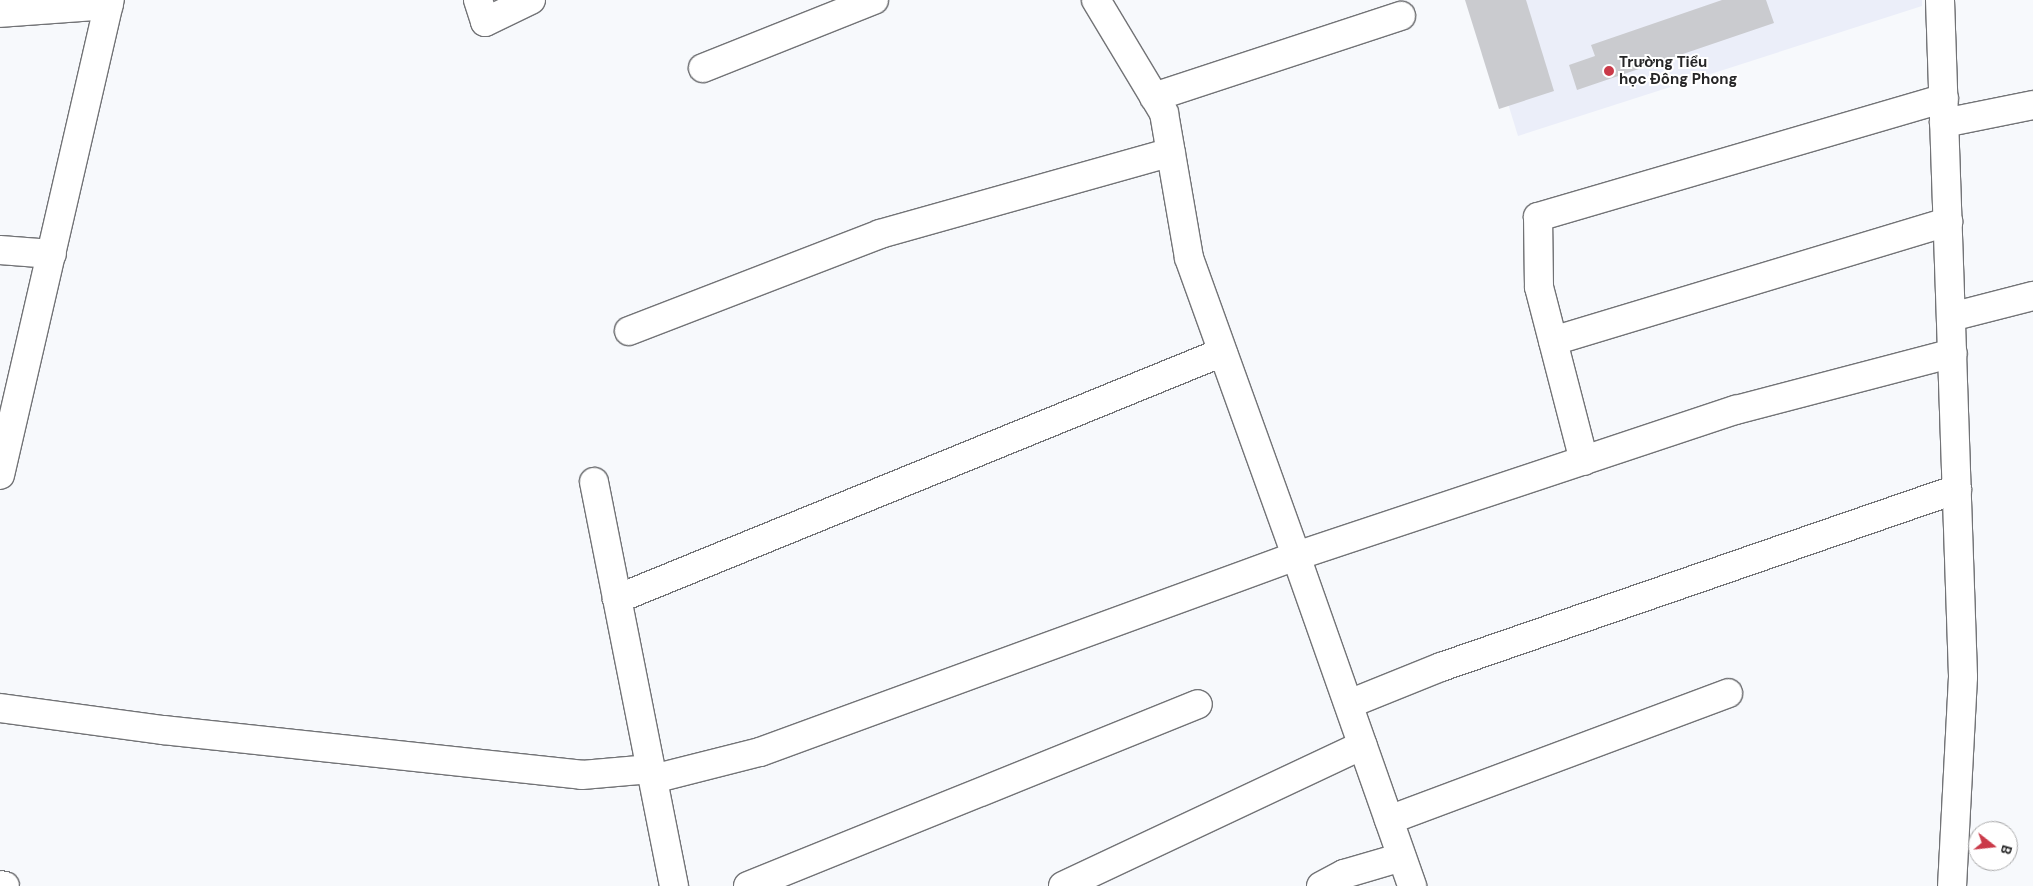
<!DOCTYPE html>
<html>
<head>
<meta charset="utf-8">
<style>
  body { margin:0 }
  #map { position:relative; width:2033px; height:886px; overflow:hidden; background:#f7f9fc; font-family:"DM Sans",sans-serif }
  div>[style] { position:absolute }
  .built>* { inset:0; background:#ebeef9 }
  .building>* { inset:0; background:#cacbcf }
  .roads { filter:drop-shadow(1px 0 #727376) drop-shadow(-1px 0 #727376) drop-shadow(0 1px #727376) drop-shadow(0 -1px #727376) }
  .minor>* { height:28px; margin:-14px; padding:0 14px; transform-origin:14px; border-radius:14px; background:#fff }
  .dots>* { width:14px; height:14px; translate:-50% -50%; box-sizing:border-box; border:2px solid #fff; border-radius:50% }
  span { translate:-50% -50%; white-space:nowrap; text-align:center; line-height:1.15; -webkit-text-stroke:4px #fff; paint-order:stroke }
  .poi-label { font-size:15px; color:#262627; font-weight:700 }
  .left { translate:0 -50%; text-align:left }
  .north { position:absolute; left:1968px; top:821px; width:50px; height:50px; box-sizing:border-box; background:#fff; border:1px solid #a8a8a9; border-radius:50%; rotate:106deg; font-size:14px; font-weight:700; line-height:20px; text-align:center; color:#262627 }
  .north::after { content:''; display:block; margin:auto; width:18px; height:22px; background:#ca3a49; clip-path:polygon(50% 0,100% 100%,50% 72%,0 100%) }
</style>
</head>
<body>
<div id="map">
  <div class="built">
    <div style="clip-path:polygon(1476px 0,1922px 0,1922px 6px,1518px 136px)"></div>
  </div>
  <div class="building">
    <div style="clip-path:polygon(1465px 0,1526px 0,1554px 91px,1499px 109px)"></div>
    <div style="clip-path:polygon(1722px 0,1766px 0,1774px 23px,1577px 90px,1569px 65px,1595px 56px,1591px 45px)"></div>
  </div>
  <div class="roads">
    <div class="minor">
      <div style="left:478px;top:0;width:23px;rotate:72deg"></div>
      <div style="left:485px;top:22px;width:51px;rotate:-25.6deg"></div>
      <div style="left:1096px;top:0;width:132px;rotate:59deg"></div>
      <div style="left:1164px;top:113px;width:147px;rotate:80.2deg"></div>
      <div style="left:1189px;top:258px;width:317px;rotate:70.2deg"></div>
      <div style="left:1296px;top:556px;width:464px;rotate:-18.4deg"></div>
      <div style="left:1736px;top:410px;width:224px;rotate:-14.7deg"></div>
      <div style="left:1940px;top:0;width:677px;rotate:88.05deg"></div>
      <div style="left:1963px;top:677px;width:209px;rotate:93deg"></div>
      <div style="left:0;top:13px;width:109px;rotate:-4.2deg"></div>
      <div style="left:703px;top:68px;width:184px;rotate:-21.7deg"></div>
      <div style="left:1154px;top:97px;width:260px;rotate:-18.2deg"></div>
      <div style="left:1944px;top:123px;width:91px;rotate:-11.4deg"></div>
      <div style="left:0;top:250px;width:52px;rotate:4.4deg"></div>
      <div style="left:1951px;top:317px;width:85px;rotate:-14.4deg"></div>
      <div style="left:629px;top:331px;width:269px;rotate:-21.1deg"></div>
      <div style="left:880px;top:234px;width:302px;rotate:-15.7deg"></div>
      <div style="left:1553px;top:341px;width:413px;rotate:-16.8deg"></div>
      <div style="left:1584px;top:461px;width:180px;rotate:-104.5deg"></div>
      <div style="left:1539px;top:287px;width:70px;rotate:-90.8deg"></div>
      <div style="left:1538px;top:217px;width:423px;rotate:-16.3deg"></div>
      <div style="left:0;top:475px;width:488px;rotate:-77deg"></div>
      <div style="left:594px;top:482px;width:412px;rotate:78.8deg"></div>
      <div style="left:617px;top:599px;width:654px;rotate:-22.18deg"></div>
      <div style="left:1349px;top:704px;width:99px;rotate:-21.9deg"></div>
      <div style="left:1441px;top:667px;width:546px;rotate:-19.03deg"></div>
      <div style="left:0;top:708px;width:164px;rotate:7.7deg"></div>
      <div style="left:163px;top:730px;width:421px;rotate:6.1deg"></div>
      <div style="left:582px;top:775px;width:69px;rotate:-5deg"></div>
      <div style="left:653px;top:779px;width:110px;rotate:-14.2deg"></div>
      <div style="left:760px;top:752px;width:571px;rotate:-20.09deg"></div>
      <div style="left:1296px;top:556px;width:350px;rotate:70.6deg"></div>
      <div style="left:1389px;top:820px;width:362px;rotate:-20.5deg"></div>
      <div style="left:0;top:885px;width:5px;rotate:11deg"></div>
      <div style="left:748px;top:886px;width:485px;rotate:-22deg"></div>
      <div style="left:1063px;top:886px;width:331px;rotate:-25.2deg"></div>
      <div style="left:1321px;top:886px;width:26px;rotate:-28deg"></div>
      <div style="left:1344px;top:874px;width:60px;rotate:-16.3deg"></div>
    </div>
  </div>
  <div class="dots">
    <div style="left:1609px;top:71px;background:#ca3a49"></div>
  </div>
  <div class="poi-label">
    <span class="left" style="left:1619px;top:71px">Trường Tiểu<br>học Đông Phong</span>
  </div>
  <div class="north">B</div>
</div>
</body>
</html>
